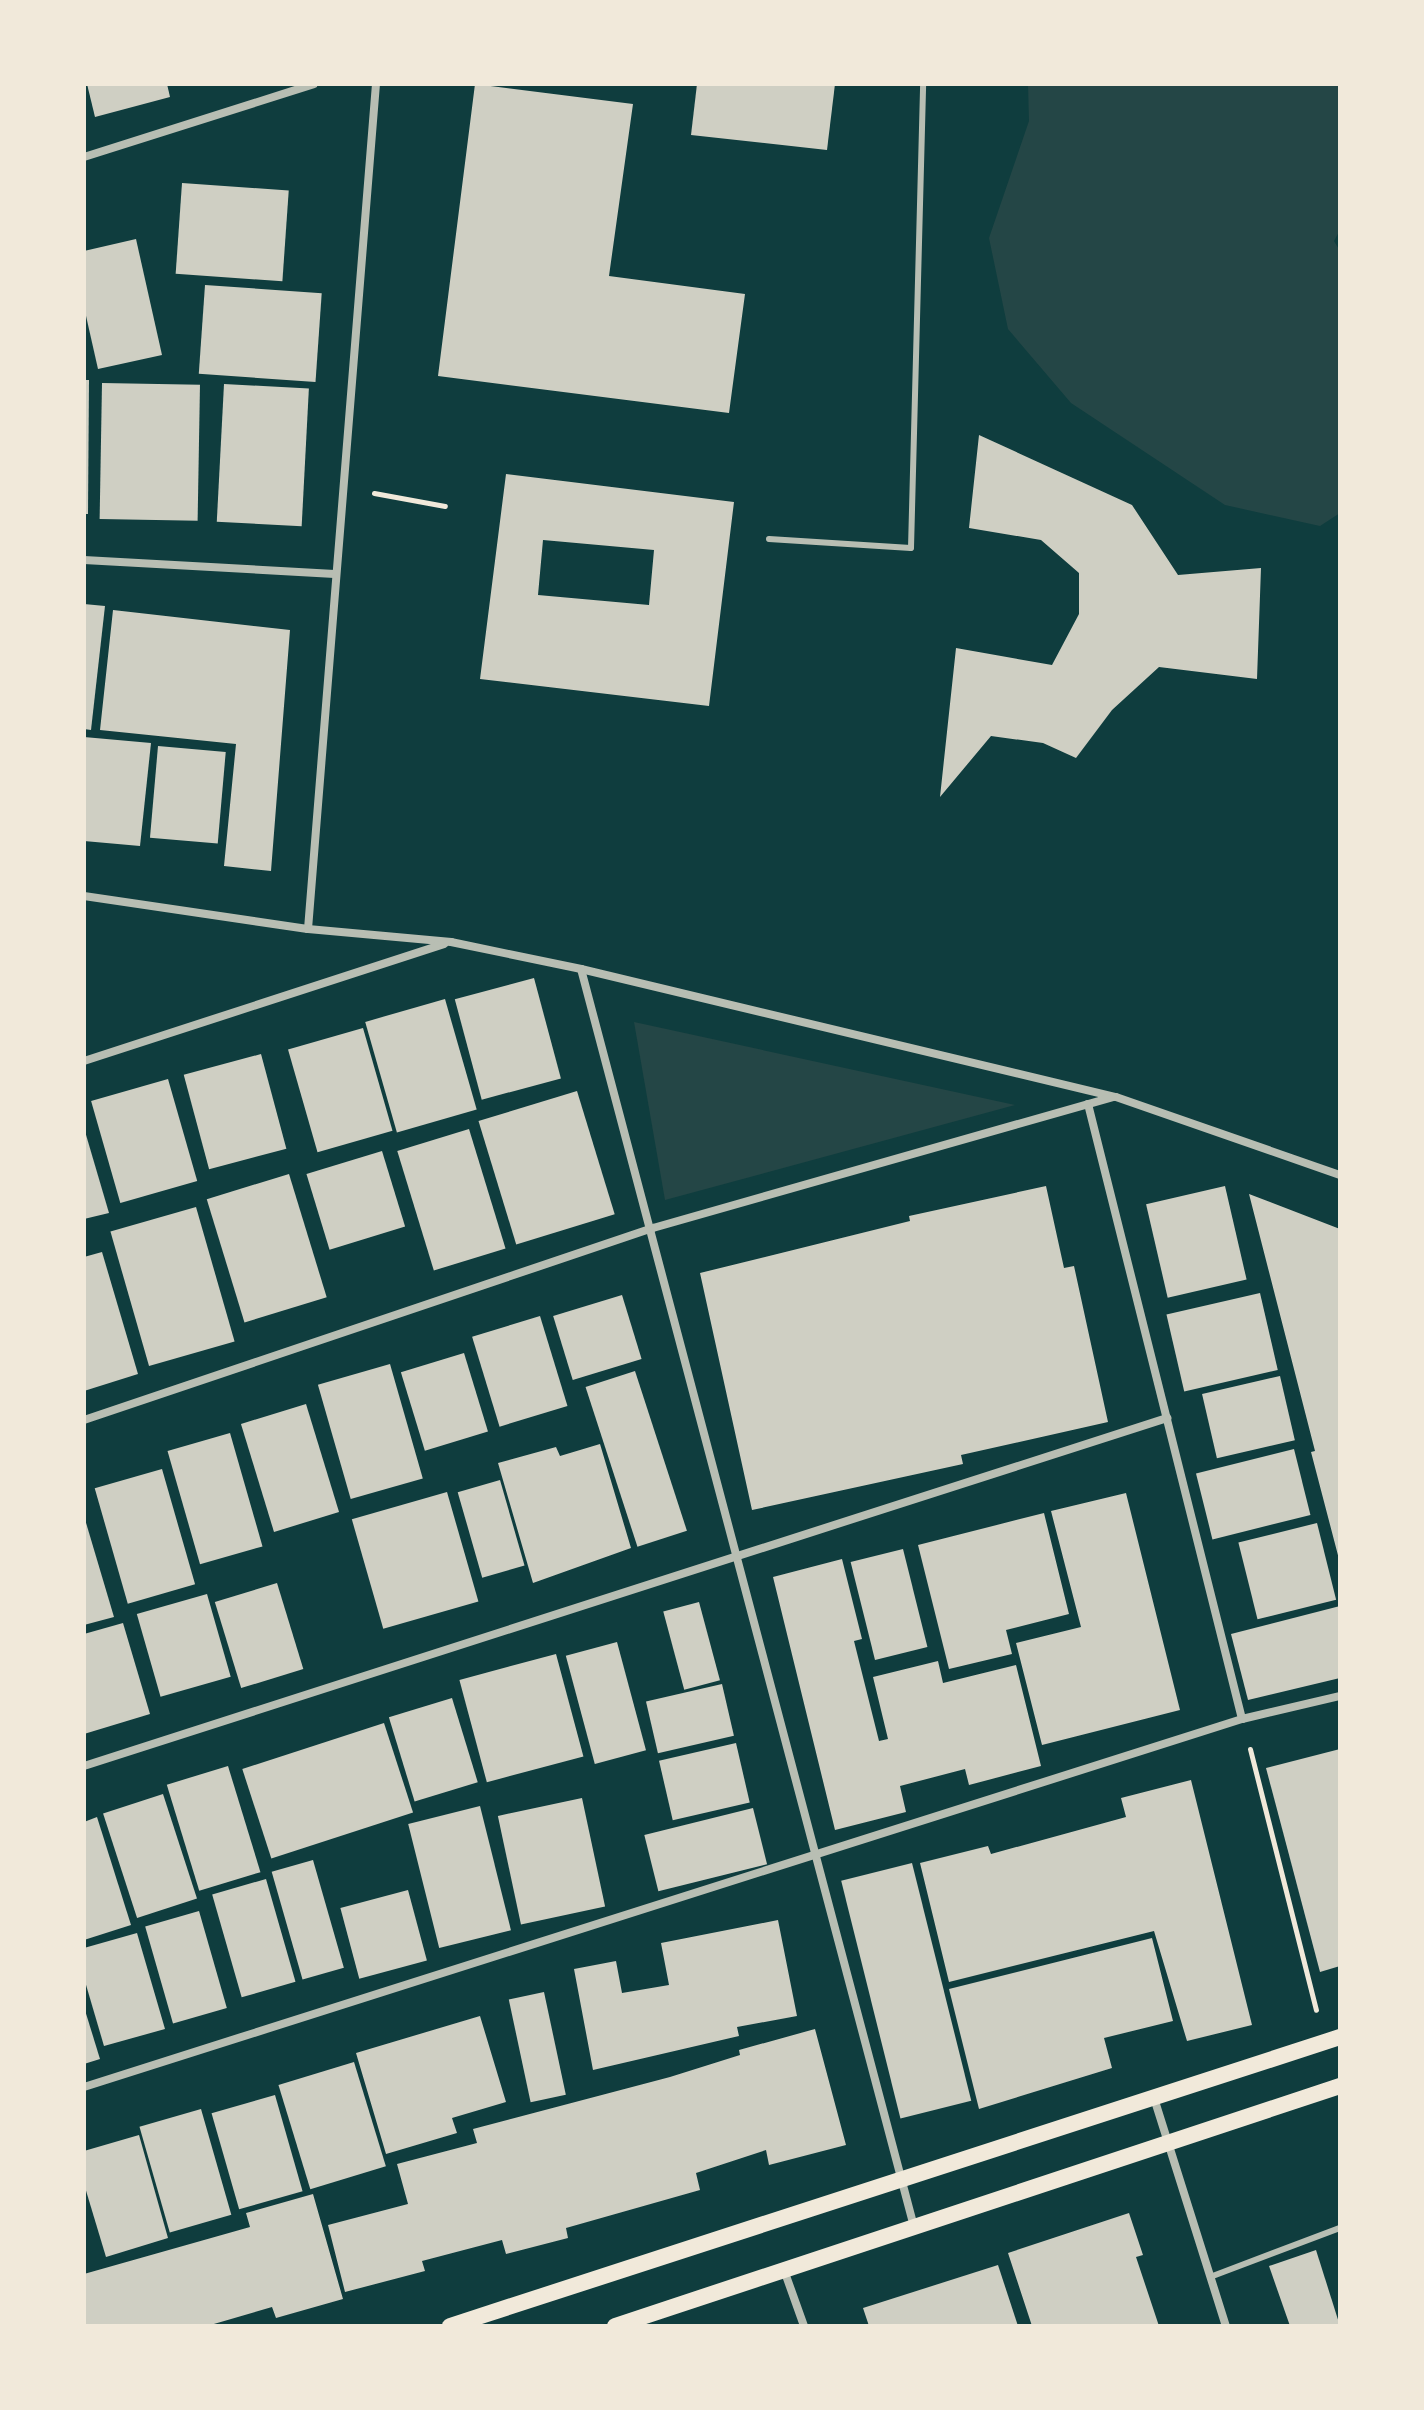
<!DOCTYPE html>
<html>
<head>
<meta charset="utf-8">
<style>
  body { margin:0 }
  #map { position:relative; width:1424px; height:2410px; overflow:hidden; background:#0f3d3e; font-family:"Golos Text",sans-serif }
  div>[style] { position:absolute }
  .green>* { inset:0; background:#244646 }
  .building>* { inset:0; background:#cfcfc3; transform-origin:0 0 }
  .path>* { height:5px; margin:-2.5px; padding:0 2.5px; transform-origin:2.5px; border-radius:2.5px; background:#f1e9da }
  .service>* { height:6px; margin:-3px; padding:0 3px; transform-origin:3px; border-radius:3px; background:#b8beb3 }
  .minor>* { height:8px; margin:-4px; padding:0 4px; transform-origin:4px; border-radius:4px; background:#b8beb3 }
  .secondary>* { height:16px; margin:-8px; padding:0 8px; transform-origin:8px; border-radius:8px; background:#f1e9da }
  span { translate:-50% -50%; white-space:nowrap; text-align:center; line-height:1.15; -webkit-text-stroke:6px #f1e9da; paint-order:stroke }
  .frame { position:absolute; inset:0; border:86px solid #f1e9da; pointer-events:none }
</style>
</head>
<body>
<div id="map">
  <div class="green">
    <div style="clip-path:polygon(1028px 84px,1340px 84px,1340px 230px,1334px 241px,1340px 251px,1340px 513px,1320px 526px,1225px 505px,1071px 403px,1008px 329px,989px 238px,1029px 121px)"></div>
    <div style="clip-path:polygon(634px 1022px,1015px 1105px,665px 1200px)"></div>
  </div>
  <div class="building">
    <div style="clip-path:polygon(87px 84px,167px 84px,170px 97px,95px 117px)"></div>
    <div style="clip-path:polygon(475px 84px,633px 104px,609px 276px,745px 294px,729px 413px,438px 376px)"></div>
    <div style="clip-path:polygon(697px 84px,835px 84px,827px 150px,691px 135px)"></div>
    <div style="left:182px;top:183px;width:107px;height:91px;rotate:4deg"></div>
    <div style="clip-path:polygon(136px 239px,162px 355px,98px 369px,84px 307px,84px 251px)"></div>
    <div style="left:205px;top:285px;width:117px;height:89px;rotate:4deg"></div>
    <div style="clip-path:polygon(84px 380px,89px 380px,88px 514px,84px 514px)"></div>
    <div style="left:102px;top:383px;width:98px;height:136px;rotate:1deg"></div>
    <div style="left:224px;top:384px;width:85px;height:138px;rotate:3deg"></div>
    <div style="clip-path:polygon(979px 435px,1132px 505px,1178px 575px,1261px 568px,1257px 679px,1159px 667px,1112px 710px,1076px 758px,1043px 743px,991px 736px,940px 797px,956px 648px,1052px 665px,1079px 614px,1079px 573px,1041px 540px,969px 528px)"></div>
    <div style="clip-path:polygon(evenodd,506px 474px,734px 502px,709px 706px,480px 679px,506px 474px,543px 540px,654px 550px,649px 605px,538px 595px,543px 540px)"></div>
    <div style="clip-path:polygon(84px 604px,105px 606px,91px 730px,84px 729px)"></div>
    <div style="clip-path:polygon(113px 610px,290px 630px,271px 871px,224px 866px,236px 744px,100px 730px)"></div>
    <div style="clip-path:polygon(84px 737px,151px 743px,140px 846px,84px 841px)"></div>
    <div style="left:158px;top:746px;width:68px;height:92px;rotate:5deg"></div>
    <div style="left:534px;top:978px;width:104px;height:82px;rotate:75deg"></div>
    <div style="left:445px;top:999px;width:115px;height:83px;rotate:74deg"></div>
    <div style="left:363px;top:1028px;width:107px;height:78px;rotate:74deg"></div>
    <div style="left:261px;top:1054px;width:98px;height:80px;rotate:75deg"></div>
    <div style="left:168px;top:1079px;width:106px;height:80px;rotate:74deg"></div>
    <div style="left:577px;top:1091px;width:129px;height:103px;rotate:73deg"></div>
    <div style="clip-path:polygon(84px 1128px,109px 1213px,84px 1219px)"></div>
    <div style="left:469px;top:1129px;width:125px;height:75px;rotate:73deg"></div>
    <div style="left:382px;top:1151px;width:79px;height:79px;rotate:73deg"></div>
    <div style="left:289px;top:1174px;width:129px;height:86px;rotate:73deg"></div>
    <div style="clip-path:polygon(1046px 1186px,1064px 1268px,1074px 1266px,1108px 1422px,961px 1455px,963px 1464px,752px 1510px,700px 1273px,910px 1221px,909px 1216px)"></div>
    <div style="left:1225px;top:1186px;width:96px;height:81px;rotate:77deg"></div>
    <div style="clip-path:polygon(1249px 1194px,1340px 1229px,1340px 1563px,1311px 1452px,1315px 1451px)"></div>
    <div style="left:196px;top:1207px;width:140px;height:89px;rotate:74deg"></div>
    <div style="clip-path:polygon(102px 1252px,138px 1374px,84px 1391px,84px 1257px)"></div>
    <div style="left:1260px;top:1293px;width:79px;height:96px;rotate:77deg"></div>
    <div style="left:622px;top:1295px;width:67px;height:72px;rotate:73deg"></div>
    <div style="left:540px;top:1316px;width:94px;height:71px;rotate:73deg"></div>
    <div style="left:464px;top:1353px;width:82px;height:66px;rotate:73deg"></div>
    <div style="left:390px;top:1364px;width:119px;height:75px;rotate:74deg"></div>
    <div style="left:635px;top:1371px;width:168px;height:52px;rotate:72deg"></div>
    <div style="left:1280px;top:1376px;width:66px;height:80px;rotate:77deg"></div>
    <div style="left:306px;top:1404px;width:113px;height:68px;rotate:73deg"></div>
    <div style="left:230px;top:1433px;width:118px;height:65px;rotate:74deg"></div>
    <div style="clip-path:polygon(600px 1444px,631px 1548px,533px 1583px,498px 1463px,556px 1447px,560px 1456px)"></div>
    <div style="left:1294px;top:1449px;width:68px;height:101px;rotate:76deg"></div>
    <div style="left:162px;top:1469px;width:120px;height:70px;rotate:74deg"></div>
    <div style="left:500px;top:1480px;width:89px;height:44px;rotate:74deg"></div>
    <div style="left:447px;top:1492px;width:114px;height:99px;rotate:74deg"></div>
    <div style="clip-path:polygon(1126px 1493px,1180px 1710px,1042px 1745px,1016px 1643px,1081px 1627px,1051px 1511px)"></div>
    <div style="clip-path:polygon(1044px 1513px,1069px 1614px,1006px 1630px,1012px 1654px,949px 1669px,918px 1545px)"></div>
    <div style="clip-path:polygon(84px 1516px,114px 1617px,84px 1625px)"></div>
    <div style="left:1317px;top:1523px;width:79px;height:81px;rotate:76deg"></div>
    <div style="left:903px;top:1549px;width:101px;height:54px;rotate:76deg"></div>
    <div style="clip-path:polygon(842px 1559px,862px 1639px,854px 1641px,879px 1741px,888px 1739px,873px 1677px,938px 1661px,943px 1683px,1016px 1665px,1041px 1766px,969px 1785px,965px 1769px,900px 1786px,906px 1812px,835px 1830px,773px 1577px)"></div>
    <div style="left:277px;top:1583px;width:90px;height:65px;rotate:73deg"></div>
    <div style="left:207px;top:1594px;width:86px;height:73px;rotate:74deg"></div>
    <div style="left:699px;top:1602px;width:81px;height:37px;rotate:75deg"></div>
    <div style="clip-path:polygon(1340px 1606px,1340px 1678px,1248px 1700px,1231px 1634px)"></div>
    <div style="clip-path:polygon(123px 1623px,150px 1714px,84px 1734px,84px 1634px)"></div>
    <div style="left:617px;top:1642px;width:112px;height:53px;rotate:75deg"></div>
    <div style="left:556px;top:1654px;width:106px;height:100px;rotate:75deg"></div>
    <div style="left:722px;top:1684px;width:53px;height:78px;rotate:77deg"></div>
    <div style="left:452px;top:1698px;width:88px;height:66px;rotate:73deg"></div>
    <div style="left:384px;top:1723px;width:94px;height:149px;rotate:72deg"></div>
    <div style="left:736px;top:1743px;width:61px;height:79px;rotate:77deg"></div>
    <div style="clip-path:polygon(1340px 1749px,1340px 1966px,1320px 1972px,1266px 1768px)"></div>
    <div style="left:228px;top:1766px;width:111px;height:64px;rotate:73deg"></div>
    <div style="clip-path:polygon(1191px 1780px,1252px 2025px,1187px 2041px,1154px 1931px,949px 1982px,920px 1863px,988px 1846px,991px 1854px,1126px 1817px,1121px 1798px)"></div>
    <div style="left:163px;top:1794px;width:110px;height:63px;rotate:72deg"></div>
    <div style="left:582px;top:1798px;width:111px;height:86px;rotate:78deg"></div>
    <div style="left:480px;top:1806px;width:128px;height:74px;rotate:76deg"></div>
    <div style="left:753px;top:1808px;width:58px;height:112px;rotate:76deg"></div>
    <div style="clip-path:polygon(97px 1817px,131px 1925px,84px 1940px,84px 1822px)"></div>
    <div style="left:313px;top:1860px;width:112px;height:43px;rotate:74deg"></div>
    <div style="left:912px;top:1863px;width:245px;height:73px;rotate:76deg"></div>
    <div style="left:266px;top:1879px;width:107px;height:56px;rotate:74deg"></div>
    <div style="left:408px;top:1890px;width:73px;height:70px;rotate:75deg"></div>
    <div style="left:199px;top:1911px;width:101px;height:56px;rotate:74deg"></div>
    <div style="clip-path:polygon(778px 1920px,797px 2016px,737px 2027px,739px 2036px,593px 2070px,574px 1969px,616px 1961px,622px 1993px,669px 1985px,661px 1943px)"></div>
    <div style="clip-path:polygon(137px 1933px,165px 2029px,104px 2046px,84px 1978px,84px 1948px)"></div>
    <div style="clip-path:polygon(1152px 1938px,1173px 2021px,1104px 2038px,1112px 2068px,979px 2109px,949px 1989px)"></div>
    <div style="left:544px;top:1992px;width:105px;height:36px;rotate:78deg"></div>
    <div style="clip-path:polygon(84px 2007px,100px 2059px,84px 2064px)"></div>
    <div style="clip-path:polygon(480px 2016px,506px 2102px,452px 2118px,457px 2133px,386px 2154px,356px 2053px)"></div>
    <div style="clip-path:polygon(815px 2029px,846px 2145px,769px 2165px,766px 2150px,696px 2173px,700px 2190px,566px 2228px,568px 2238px,506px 2254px,502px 2240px,422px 2261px,425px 2271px,345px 2292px,328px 2225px,408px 2204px,397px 2164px,477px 2143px,473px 2129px,670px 2077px,740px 2055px,739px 2050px)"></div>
    <div style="left:354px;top:2062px;width:109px;height:79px;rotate:73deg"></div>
    <div style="left:275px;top:2095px;width:100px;height:66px;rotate:74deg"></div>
    <div style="left:201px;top:2109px;width:110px;height:64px;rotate:74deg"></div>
    <div style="clip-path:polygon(139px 2135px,168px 2238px,106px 2257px,84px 2184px,84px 2151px)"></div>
    <div style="clip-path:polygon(313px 2194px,343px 2299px,276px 2318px,272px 2307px,207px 2326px,84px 2326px,84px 2274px,250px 2227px,246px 2213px)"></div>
    <div style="clip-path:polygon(1129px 2213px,1143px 2255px,1136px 2257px,1159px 2326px,1032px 2326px,1008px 2253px)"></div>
    <div style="clip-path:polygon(1316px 2250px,1340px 2326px,1290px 2326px,1269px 2266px)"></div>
    <div style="clip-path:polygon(998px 2265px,1018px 2326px,869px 2326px,863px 2308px)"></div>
  </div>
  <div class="path">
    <div style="left:374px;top:493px;width:72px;rotate:10.4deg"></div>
    <div style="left:1250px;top:1749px;width:269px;rotate:75.8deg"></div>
  </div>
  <div class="service">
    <div style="left:769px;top:539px;width:142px;rotate:3.6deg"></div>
    <div style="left:911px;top:548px;width:464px;rotate:-88.5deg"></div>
    <div style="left:1210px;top:2277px;width:139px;rotate:-20.7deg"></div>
  </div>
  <div class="minor">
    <div style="left:84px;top:157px;width:241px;rotate:-17.6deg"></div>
    <div style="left:84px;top:560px;width:251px;rotate:3.2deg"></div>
    <div style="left:84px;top:896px;width:226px;rotate:8.4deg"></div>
    <div style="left:308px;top:929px;width:144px;rotate:5.2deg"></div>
    <div style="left:451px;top:942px;width:133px;rotate:11.7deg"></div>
    <div style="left:581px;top:969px;width:550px;rotate:13.46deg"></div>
    <div style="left:1116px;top:1097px;width:237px;rotate:19.2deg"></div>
    <div style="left:308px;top:929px;width:848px;rotate:-85.4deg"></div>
    <div style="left:581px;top:969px;width:1301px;rotate:75.17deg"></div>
    <div style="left:84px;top:1061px;width:379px;rotate:-18deg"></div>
    <div style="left:1088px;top:1104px;width:634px;rotate:75.94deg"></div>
    <div style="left:84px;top:1420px;width:601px;rotate:-18.65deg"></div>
    <div style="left:653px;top:1228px;width:478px;rotate:-15.9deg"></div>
    <div style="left:84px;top:1766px;width:1138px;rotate:-17.81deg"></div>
    <div style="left:84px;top:2087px;width:1215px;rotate:-17.63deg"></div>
    <div style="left:1242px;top:1719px;width:101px;rotate:-13.2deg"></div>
    <div style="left:1154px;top:2098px;width:239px;rotate:72.5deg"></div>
    <div style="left:784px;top:2270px;width:59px;rotate:70.3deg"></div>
  </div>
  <div class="secondary">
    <div style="left:450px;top:2326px;width:936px;rotate:-17.99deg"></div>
    <div style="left:615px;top:2326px;width:764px;rotate:-18.32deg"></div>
  </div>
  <div class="frame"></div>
</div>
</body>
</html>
